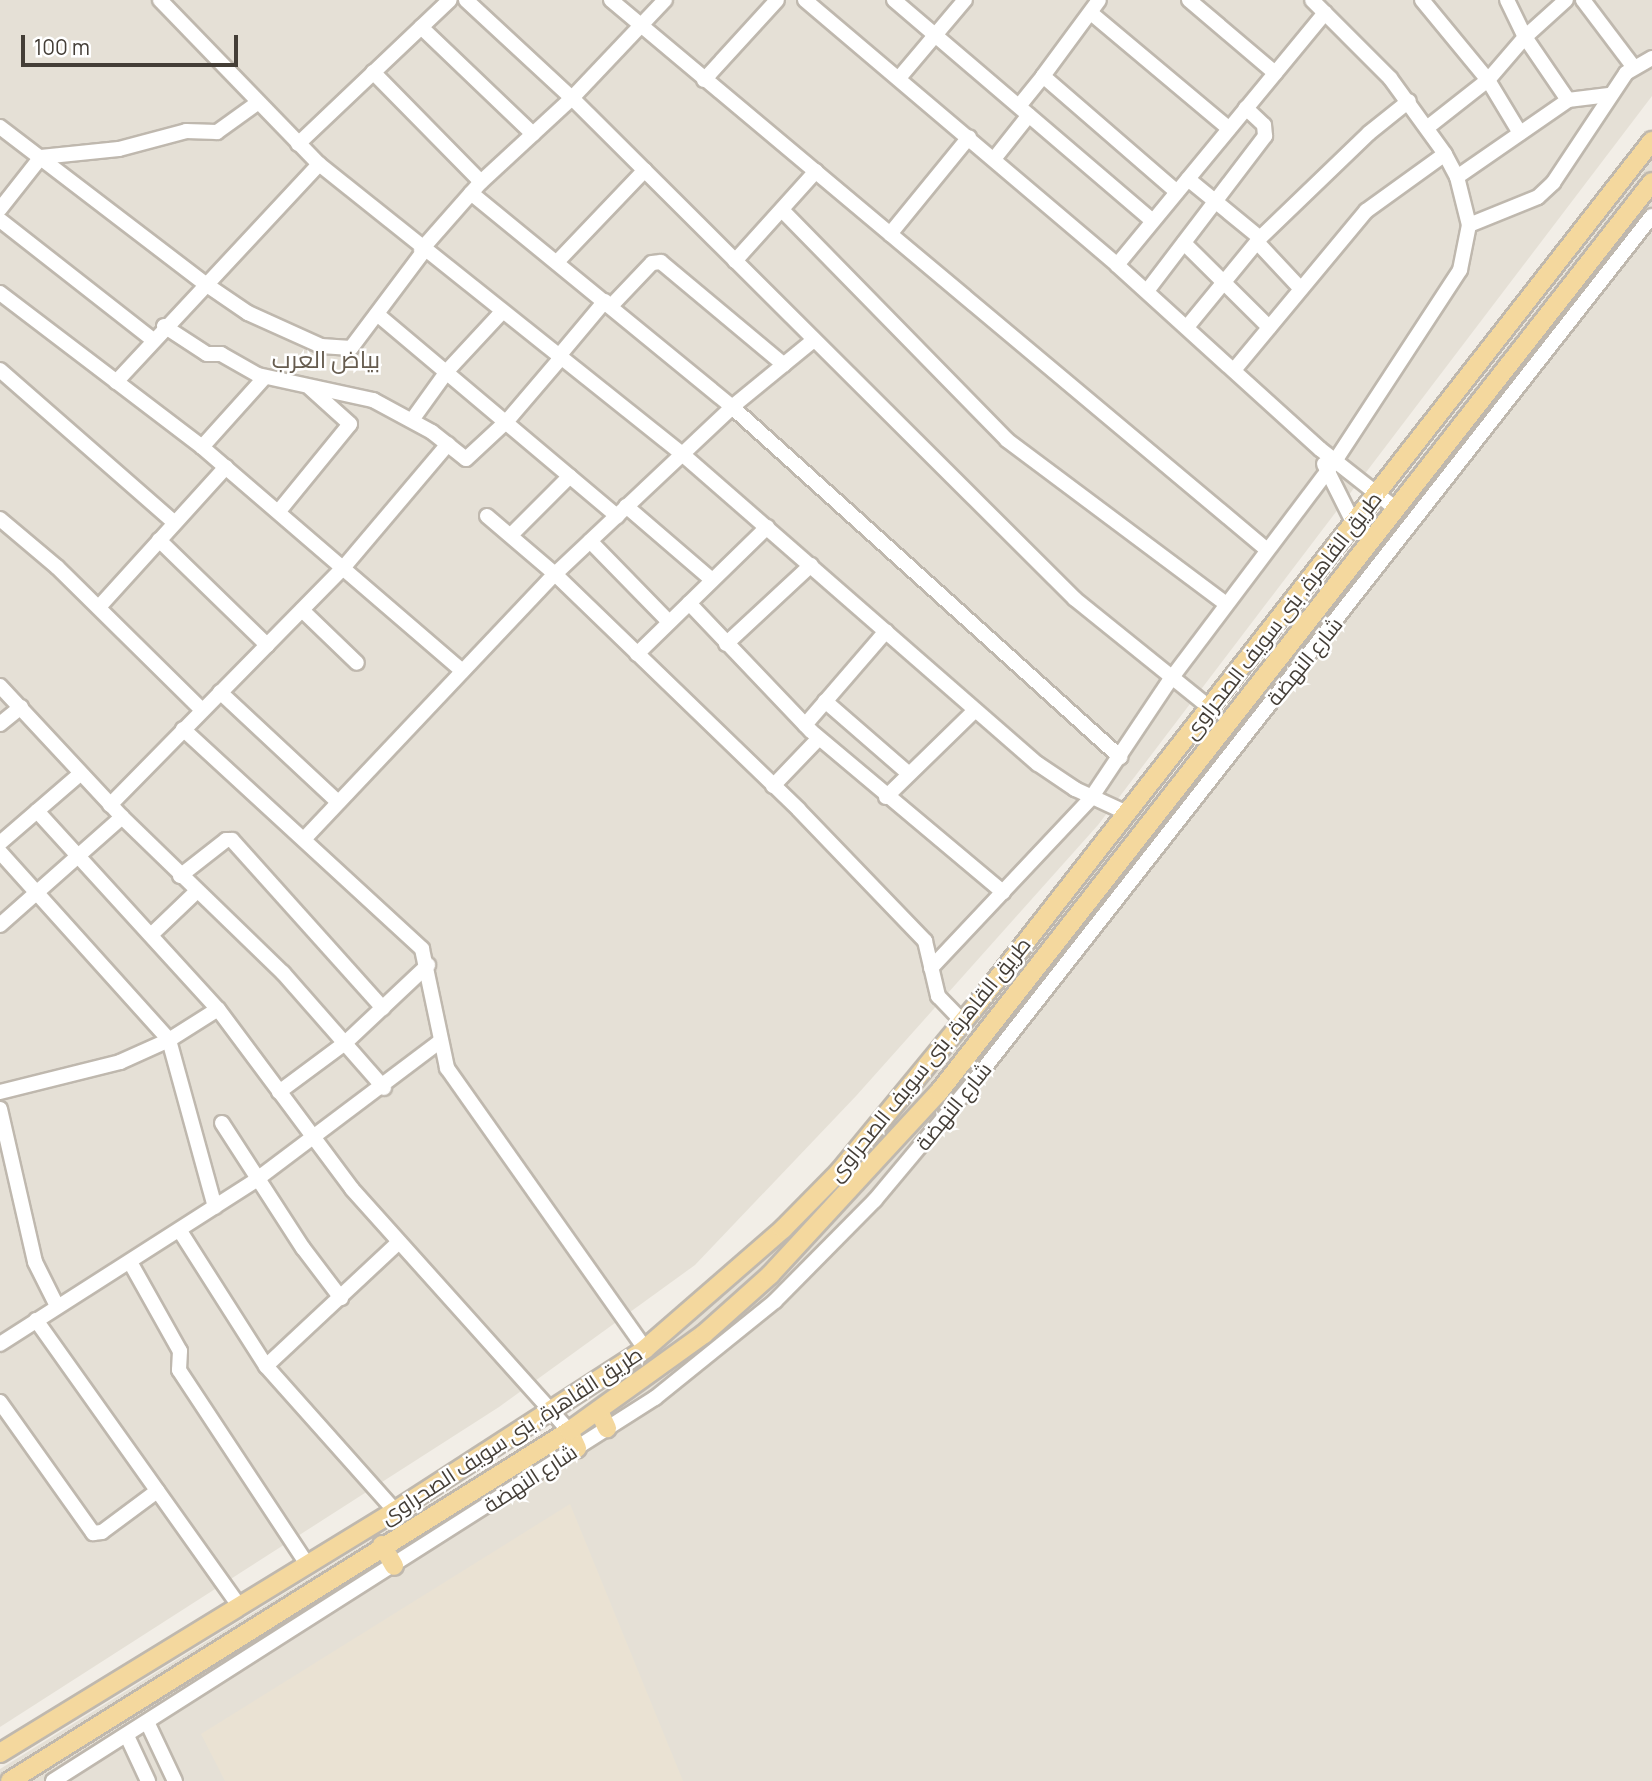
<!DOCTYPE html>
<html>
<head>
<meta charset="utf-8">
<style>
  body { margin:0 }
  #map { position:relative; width:1652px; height:1781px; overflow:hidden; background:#f2eee7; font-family:Manrope,Cairo,sans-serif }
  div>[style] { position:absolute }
  .residential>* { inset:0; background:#e5e0d6 }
  .education>* { inset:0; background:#eae2d3 }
  .roads { filter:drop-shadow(2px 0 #bfb8ae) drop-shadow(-2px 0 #bfb8ae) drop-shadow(0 2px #bfb8ae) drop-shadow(0 -2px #bfb8ae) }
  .minor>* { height:14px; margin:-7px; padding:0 7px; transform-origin:7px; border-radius:7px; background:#fff }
  .major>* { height:18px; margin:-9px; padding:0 9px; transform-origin:9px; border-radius:9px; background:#f4d89e }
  span { translate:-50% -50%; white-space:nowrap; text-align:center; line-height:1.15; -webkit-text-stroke:5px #fff; paint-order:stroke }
  .street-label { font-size:21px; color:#443e37 }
  .quarter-label { font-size:24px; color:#665c4f }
  .scale { position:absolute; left:21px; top:35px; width:217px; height:32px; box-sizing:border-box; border:4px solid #443e37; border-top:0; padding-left:9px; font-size:21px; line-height:24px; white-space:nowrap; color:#443e37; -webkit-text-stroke:5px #fff; paint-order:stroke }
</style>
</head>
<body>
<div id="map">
  <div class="residential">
    <div style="clip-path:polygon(0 0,1652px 0,1652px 96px,1098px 825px,856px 1096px,695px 1265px,499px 1407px,0 1727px)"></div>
    <div style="clip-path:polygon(1652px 160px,1652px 1781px,0 1781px,0 1769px,567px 1419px,725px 1295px,809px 1216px,957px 1043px,1209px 729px)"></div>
  </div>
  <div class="education">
    <div style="clip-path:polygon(570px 1504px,683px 1781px,225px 1781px,201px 1734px)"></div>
  </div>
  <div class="roads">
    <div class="minor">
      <div style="left:160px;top:0;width:228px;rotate:45.9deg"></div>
      <div style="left:319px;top:164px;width:463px;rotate:38.6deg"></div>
      <div style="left:681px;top:453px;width:473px;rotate:41.1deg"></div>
      <div style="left:1038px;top:764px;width:45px;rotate:34deg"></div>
      <div style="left:1075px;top:789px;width:57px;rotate:24.8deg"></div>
      <div style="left:466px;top:0;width:144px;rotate:42.8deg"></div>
      <div style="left:572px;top:98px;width:710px;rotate:44.89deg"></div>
      <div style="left:1075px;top:599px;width:172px;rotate:38.9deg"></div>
      <div style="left:611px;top:0;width:855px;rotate:39.97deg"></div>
      <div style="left:805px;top:0;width:409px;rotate:40.3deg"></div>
      <div style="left:1117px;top:265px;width:274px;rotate:42.2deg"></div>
      <div style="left:1320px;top:449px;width:95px;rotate:38.2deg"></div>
      <div style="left:894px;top:0;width:340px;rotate:40.5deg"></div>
      <div style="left:1189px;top:0;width:113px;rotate:40.3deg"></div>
      <div style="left:1422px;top:0;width:104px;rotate:50.5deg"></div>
      <div style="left:1488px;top:80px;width:62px;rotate:58.9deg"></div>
      <div style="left:1507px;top:0;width:41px;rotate:64.1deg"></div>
      <div style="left:1525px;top:37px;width:76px;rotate:55.7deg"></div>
      <div style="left:1583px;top:0;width:83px;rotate:52.9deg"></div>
      <div style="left:1091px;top:13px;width:180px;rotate:40deg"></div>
      <div style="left:421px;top:27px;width:155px;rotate:43.7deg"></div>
      <div style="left:373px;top:72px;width:154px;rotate:45.5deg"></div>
      <div style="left:1043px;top:76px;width:94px;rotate:-53.6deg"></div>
      <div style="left:899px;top:78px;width:102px;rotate:-49.8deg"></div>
      <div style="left:704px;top:80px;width:108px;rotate:-47.6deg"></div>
      <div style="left:1019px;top:106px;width:38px;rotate:-51deg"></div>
      <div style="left:1043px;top:76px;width:177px;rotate:40.9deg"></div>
      <div style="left:0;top:127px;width:257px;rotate:37.4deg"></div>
      <div style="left:204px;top:283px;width:53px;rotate:34.3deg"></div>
      <div style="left:248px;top:313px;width:80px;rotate:24.3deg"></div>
      <div style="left:321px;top:346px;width:30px;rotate:4deg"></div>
      <div style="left:351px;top:348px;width:120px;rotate:-53.1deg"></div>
      <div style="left:1428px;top:127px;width:76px;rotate:-38.1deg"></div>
      <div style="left:1488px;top:80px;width:57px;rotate:-49.3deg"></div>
      <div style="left:1525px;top:37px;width:55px;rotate:-42.1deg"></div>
      <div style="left:298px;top:144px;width:209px;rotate:-43.5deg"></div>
      <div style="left:994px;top:159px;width:56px;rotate:-51.5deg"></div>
      <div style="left:1457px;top:177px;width:135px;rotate:-34.7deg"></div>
      <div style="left:1568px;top:100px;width:41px;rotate:-7deg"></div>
      <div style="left:1188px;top:179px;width:93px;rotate:39.3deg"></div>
      <div style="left:471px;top:193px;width:338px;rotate:39.3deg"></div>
      <div style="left:732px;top:407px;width:523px;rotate:42.05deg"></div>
      <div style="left:0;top:209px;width:66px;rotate:-51.7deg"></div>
      <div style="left:41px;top:157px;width:78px;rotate:-5.9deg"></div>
      <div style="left:119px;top:149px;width:69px;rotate:-15deg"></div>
      <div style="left:186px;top:131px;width:31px;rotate:2deg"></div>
      <div style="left:217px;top:132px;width:48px;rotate:-35.7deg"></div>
      <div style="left:782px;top:210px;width:322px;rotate:45.6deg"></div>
      <div style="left:1007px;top:440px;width:274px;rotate:36.8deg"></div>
      <div style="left:0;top:220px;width:193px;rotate:38.1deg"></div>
      <div style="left:1469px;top:225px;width:74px;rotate:-22.1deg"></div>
      <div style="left:1538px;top:197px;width:21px;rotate:-43deg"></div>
      <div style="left:1553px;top:183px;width:132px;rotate:-56.4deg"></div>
      <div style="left:1626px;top:73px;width:30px;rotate:-30deg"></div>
      <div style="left:890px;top:234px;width:125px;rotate:-50.8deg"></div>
      <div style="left:1257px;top:242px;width:64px;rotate:46.9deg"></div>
      <div style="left:1184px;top:243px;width:120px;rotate:44.7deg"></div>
      <div style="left:421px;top:250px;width:91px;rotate:-48.6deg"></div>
      <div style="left:481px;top:182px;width:124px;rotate:-42.7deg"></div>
      <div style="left:572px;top:98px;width:135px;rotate:-46.5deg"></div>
      <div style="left:735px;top:261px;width:121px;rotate:-48deg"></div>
      <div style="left:557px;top:262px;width:127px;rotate:-46.3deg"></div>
      <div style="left:1117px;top:265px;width:327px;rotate:-50.5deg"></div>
      <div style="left:1147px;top:291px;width:195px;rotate:-52.7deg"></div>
      <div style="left:1265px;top:136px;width:11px;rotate:-95deg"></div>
      <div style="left:1264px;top:125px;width:25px;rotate:-137deg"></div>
      <div style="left:0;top:293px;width:254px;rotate:37.3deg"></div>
      <div style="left:202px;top:447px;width:340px;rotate:40.7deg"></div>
      <div style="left:611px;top:306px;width:59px;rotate:-46.4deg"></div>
      <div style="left:652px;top:263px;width:9px;rotate:-6deg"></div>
      <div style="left:661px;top:262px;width:160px;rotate:39.9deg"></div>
      <div style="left:377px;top:314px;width:314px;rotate:40.1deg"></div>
      <div style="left:164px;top:326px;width:51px;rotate:33.1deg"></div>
      <div style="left:207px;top:354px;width:14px"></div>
      <div style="left:221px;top:354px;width:43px;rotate:29.6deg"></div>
      <div style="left:258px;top:375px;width:118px;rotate:12.3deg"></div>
      <div style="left:373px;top:400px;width:67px;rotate:28.5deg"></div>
      <div style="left:432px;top:432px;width:43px;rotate:38.5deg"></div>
      <div style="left:466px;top:459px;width:56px;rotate:-42.8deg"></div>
      <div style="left:507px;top:421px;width:82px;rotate:-49.5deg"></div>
      <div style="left:1187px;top:327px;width:115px;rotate:-50.6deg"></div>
      <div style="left:1260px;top:238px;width:151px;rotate:-43.9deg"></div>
      <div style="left:1369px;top:133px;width:51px;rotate:-38.7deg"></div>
      <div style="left:558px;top:357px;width:73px;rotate:-50deg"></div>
      <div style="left:0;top:370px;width:232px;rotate:41.2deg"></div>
      <div style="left:1234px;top:370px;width:207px;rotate:-50.3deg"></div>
      <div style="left:1366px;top:211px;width:97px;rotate:-35.8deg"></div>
      <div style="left:116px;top:382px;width:298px;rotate:-47deg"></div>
      <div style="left:412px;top:420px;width:62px;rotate:-54.2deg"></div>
      <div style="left:448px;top:370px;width:78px;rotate:-47.1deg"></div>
      <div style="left:202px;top:447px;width:94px;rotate:-48deg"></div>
      <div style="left:1324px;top:464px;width:65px;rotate:63.4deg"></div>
      <div style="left:1353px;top:522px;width:25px;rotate:40deg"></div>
      <div style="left:626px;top:506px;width:112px;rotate:40.7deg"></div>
      <div style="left:279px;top:511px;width:112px;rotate:-50.8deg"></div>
      <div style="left:350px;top:424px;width:54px;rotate:-138deg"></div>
      <div style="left:487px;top:516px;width:89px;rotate:40.5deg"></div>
      <div style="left:555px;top:574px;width:339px;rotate:44deg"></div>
      <div style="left:799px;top:810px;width:182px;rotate:46.1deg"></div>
      <div style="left:925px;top:941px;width:57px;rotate:76.7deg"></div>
      <div style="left:938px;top:996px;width:36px;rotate:46deg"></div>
      <div style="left:0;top:519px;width:75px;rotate:40.1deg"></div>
      <div style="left:57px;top:567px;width:204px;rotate:44.6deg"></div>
      <div style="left:511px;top:535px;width:83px;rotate:-45deg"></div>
      <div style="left:159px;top:540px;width:151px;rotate:44.2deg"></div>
      <div style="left:590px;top:541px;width:113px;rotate:45.7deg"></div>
      <div style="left:689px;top:603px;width:177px;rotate:46.4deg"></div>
      <div style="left:811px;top:731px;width:251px;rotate:40deg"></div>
      <div style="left:99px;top:607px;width:189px;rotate:-47.8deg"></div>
      <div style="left:302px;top:610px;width:76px;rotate:43.9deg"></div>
      <div style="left:726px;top:644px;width:116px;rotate:-42.9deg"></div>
      <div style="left:637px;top:654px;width:182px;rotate:-44.3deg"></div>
      <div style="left:0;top:686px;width:179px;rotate:47deg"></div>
      <div style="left:122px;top:817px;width:224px;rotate:44.1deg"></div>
      <div style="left:283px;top:973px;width:153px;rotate:48.7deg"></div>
      <div style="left:220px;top:692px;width:161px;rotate:43deg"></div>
      <div style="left:825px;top:701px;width:111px;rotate:41deg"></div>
      <div style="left:0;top:724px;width:27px;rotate:-39deg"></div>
      <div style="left:805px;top:725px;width:124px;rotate:-49.2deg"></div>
      <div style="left:183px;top:729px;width:325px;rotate:42.6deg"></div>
      <div style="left:422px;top:949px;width:122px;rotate:78.1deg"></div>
      <div style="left:447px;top:1068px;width:344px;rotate:54.8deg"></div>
      <div style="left:773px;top:786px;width:66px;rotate:-46.2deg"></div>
      <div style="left:886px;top:797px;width:124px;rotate:-44.3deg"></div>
      <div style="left:110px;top:805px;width:334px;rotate:-45.5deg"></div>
      <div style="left:344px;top:567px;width:161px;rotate:-49.8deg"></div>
      <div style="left:37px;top:811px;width:268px;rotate:47.6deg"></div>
      <div style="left:304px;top:839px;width:365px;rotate:-46.6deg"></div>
      <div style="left:555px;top:574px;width:243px;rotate:-43.3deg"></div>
      <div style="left:732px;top:407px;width:106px;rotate:-39.3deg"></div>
      <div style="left:0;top:843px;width:106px;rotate:-40.8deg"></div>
      <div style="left:0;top:852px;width:253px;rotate:48deg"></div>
      <div style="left:169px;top:1040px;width:173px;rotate:74.6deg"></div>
      <div style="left:180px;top:876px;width:58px;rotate:-38deg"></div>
      <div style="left:226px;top:840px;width:6px"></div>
      <div style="left:232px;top:840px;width:226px;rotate:48.1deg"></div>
      <div style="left:0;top:925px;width:163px;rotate:-41.5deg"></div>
      <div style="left:151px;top:935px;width:62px;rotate:-43.7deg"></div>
      <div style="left:931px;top:968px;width:233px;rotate:-46.7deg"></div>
      <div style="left:1091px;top:798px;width:142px;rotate:-56.2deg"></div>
      <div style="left:1170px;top:680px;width:278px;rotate:-53deg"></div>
      <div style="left:1337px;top:458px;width:225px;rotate:-56.8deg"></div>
      <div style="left:1460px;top:270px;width:46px;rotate:-78.7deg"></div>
      <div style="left:1469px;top:225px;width:49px;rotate:-104deg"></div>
      <div style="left:1457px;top:177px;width:26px;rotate:-118deg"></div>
      <div style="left:1445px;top:154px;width:94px;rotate:-125.9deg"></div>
      <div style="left:1390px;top:78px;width:110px;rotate:-135deg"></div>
      <div style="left:0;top:1092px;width:124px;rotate:-14deg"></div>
      <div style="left:120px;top:1062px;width:54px;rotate:-24.2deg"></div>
      <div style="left:169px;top:1040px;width:58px;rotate:-32.3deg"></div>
      <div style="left:218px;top:1009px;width:224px;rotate:53.3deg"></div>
      <div style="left:352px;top:1189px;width:325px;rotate:48.1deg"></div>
      <div style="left:279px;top:1092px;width:82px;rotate:-36.6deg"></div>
      <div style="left:345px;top:1043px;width:114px;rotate:-43.2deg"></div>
      <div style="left:0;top:1109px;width:157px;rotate:77.1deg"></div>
      <div style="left:35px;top:1262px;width:49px;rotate:63.4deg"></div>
      <div style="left:222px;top:1123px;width:149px;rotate:57.1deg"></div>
      <div style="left:303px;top:1248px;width:63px;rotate:52.8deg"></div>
      <div style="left:180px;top:1231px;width:160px;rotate:57.5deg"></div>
      <div style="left:266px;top:1366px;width:194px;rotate:48.3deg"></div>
      <div style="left:130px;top:1262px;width:102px;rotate:60.7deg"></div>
      <div style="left:180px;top:1351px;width:19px;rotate:93deg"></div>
      <div style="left:179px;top:1370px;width:232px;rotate:56.6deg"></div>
      <div style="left:36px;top:1320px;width:351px;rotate:54.6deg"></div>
      <div style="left:0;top:1344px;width:304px;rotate:-32.6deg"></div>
      <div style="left:256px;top:1180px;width:229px;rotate:-37deg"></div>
      <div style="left:266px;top:1366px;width:180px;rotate:-43deg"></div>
      <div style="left:0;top:1402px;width:161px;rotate:54.6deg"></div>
      <div style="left:93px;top:1533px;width:9px;rotate:-6deg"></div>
      <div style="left:102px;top:1532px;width:69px;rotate:-36.7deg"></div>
      <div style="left:148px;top:1724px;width:63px;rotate:64.7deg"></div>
      <div style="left:127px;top:1736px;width:50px;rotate:65deg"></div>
      <div style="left:53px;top:1781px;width:714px;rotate:-32.47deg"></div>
      <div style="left:655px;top:1398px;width:154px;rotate:-38.9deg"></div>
      <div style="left:775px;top:1301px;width:142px;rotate:-45.3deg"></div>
      <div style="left:875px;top:1200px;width:150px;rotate:-50.1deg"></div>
      <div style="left:971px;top:1085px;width:1104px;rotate:-51.92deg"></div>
    </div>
    <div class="major">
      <div style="left:599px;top:1411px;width:19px;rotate:65deg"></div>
      <div style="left:569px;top:1431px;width:19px;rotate:65deg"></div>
      <div style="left:382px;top:1545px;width:24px;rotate:60deg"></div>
      <div style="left:0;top:1753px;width:463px;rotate:-31.5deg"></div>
      <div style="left:395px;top:1511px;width:298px;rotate:-32.9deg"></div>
      <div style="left:645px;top:1349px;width:183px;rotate:-41deg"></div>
      <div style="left:783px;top:1229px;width:80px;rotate:-45.5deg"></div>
      <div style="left:839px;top:1172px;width:220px;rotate:-50.5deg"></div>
      <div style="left:979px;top:1002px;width:1093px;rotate:-51.99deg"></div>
      <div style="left:10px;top:1781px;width:660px;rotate:-32.05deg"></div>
      <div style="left:569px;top:1431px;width:166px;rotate:-35.7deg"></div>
      <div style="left:704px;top:1334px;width:89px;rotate:-41.8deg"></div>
      <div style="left:770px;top:1275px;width:249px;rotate:-47.3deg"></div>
      <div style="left:939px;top:1092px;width:1156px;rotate:-51.92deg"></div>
    </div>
  </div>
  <div class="street-label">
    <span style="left:1282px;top:615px;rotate:-52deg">طريق القاهرة, بنى سويف الصحراوى</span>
    <span style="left:1304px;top:661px;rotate:-51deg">شارع النهضة</span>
    <span style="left:929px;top:1059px;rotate:-51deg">طريق القاهرة, بنى سويف الصحراوى</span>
    <span style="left:953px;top:1106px;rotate:-51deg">شارع النهضة</span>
    <span style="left:511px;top:1435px;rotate:-33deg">طريق القاهرة, بنى سويف الصحراوى</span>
    <span style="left:530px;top:1478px;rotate:-33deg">شارع النهضة</span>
  </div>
  <div class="quarter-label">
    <span style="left:326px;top:359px">بياض العرب</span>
  </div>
  <div class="scale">100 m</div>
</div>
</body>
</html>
